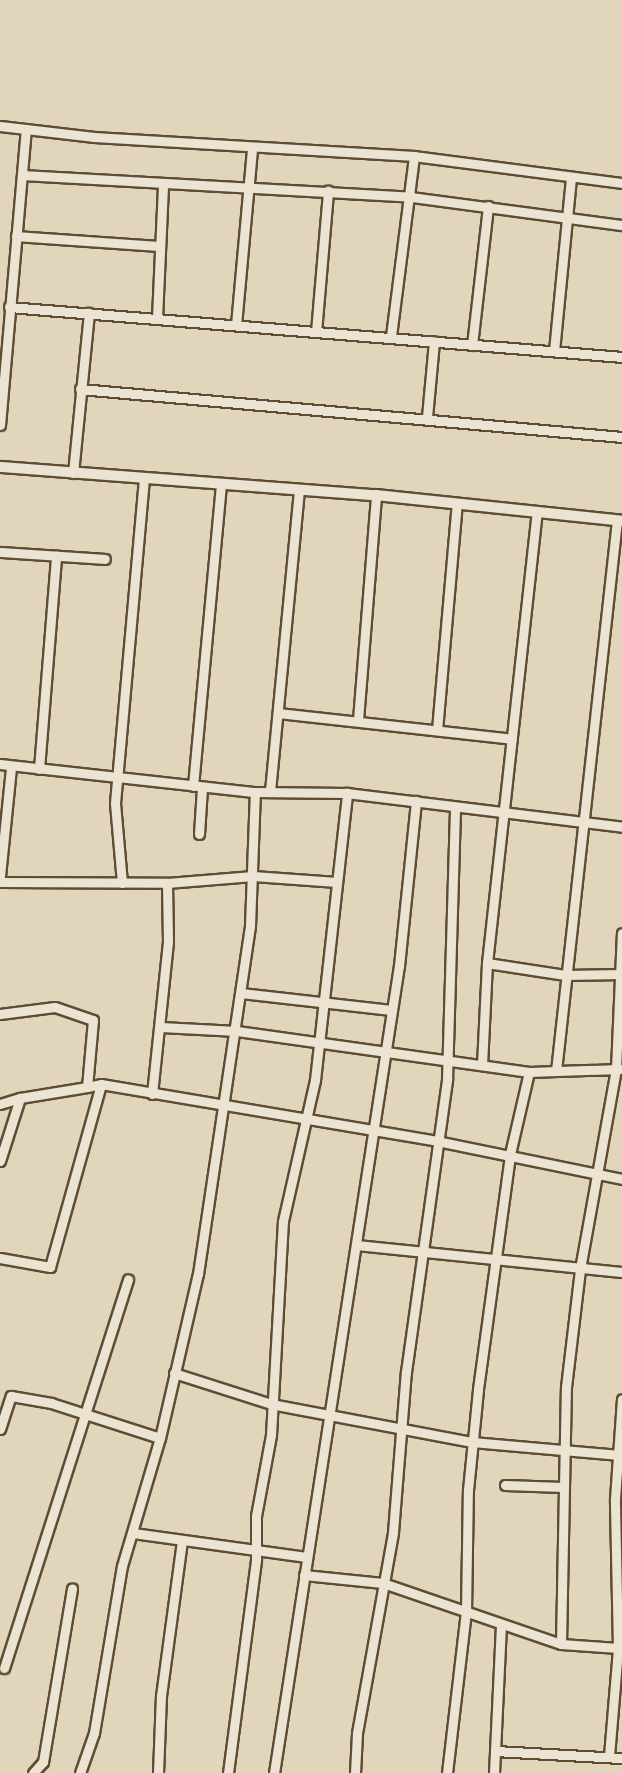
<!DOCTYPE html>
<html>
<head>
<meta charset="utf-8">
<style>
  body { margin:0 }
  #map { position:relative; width:622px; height:1773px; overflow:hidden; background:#e1d6bb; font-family:Cardo,serif }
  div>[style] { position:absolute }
  .roads { filter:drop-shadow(2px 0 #5e4d31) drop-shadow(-2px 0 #5e4d31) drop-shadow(0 2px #5e4d31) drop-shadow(0 -2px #5e4d31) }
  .minor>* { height:9px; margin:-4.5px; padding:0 4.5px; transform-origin:4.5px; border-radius:4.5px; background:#ece4d3 }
  .tertiary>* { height:10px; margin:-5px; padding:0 5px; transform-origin:5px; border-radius:5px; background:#ece4d3 }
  span { translate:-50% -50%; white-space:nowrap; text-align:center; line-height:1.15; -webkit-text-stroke:5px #ece4d3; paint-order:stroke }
</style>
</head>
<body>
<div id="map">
  <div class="roads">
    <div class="minor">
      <div style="left:0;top:126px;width:95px;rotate:6.7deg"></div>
      <div style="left:94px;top:137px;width:321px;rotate:3.4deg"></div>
      <div style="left:414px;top:156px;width:210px;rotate:7.4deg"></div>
      <div style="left:22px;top:175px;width:390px;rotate:3.2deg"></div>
      <div style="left:411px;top:197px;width:213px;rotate:7.6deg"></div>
      <div style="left:16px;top:236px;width:142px;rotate:4deg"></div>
      <div style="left:9px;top:307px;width:615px;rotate:4.66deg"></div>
      <div style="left:157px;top:318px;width:133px;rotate:-87.4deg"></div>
      <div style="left:236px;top:325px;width:178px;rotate:-84.8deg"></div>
      <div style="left:316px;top:332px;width:142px;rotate:-85.1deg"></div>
      <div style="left:391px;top:336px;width:181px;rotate:-82.7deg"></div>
      <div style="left:472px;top:345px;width:140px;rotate:-83.4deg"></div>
      <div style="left:554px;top:351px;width:175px;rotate:-84.4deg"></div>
      <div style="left:80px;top:389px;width:544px;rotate:5.06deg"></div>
      <div style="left:427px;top:417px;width:76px;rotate:-84.7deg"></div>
      <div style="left:0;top:425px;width:297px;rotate:-85deg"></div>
      <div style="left:73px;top:473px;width:161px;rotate:-84.3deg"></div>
      <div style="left:0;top:552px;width:105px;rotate:3.8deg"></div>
      <div style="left:278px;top:713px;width:235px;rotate:6.3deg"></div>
      <div style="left:358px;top:720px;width:226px;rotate:-85.4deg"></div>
      <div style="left:437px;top:730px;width:228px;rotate:-85deg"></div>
      <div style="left:0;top:764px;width:257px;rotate:6.3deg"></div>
      <div style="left:255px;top:792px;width:92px;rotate:0.6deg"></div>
      <div style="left:347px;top:793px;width:277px;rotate:7deg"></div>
      <div style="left:39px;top:769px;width:214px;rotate:-85.4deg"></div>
      <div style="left:193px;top:786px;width:304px;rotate:-84.7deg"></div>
      <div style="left:270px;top:791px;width:300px;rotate:-84.5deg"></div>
      <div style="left:199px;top:834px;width:47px;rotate:-86.3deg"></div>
      <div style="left:0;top:876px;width:110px;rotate:-84.2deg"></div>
      <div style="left:0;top:882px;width:167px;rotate:0.3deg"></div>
      <div style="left:167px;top:883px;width:86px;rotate:-4.7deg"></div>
      <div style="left:253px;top:876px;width:84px;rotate:4.1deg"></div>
      <div style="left:122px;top:883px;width:80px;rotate:-95deg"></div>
      <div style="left:115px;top:803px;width:326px;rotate:-84.9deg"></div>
      <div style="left:487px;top:963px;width:79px;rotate:8.7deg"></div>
      <div style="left:565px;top:975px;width:57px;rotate:-1deg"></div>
      <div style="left:241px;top:993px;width:151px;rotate:6.5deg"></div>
      <div style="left:0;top:1014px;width:55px;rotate:-7.3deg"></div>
      <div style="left:55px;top:1007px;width:40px;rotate:18.9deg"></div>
      <div style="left:93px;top:1020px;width:67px;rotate:95.1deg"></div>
      <div style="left:87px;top:1087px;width:14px;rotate:-12deg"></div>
      <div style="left:101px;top:1084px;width:341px;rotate:9.6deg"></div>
      <div style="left:437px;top:1141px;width:189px;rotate:11.6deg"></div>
      <div style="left:161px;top:1027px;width:76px;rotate:3deg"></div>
      <div style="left:237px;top:1031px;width:295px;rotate:8deg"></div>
      <div style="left:529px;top:1072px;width:91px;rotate:-1.9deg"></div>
      <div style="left:482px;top:1065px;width:102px;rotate:-87.2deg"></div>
      <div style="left:487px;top:963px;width:454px;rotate:-83.7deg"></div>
      <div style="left:556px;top:1071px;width:554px;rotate:-83.68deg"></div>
      <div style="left:152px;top:1094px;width:154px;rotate:-84deg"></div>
      <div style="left:168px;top:941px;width:58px;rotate:-91deg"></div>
      <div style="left:0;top:1104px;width:21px;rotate:-17deg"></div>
      <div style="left:0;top:1161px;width:66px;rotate:-72.4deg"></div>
      <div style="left:20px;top:1098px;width:68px;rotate:-9.3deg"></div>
      <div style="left:356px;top:1245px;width:267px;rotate:5.8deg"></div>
      <div style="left:0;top:1258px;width:51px;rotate:10.2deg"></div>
      <div style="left:50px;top:1267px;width:190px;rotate:-74.4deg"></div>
      <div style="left:174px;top:1373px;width:102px;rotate:17.7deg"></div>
      <div style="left:271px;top:1404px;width:205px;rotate:10.7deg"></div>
      <div style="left:472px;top:1442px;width:151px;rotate:5deg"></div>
      <div style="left:0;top:1429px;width:35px;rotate:-72deg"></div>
      <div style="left:11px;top:1396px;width:41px;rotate:9.9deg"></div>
      <div style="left:51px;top:1403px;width:114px;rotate:17.8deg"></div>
      <div style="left:505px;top:1485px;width:58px;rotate:2deg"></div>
      <div style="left:133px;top:1533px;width:175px;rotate:7.9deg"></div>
      <div style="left:304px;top:1575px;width:79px;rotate:5.8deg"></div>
      <div style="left:383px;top:1583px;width:188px;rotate:18.9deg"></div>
      <div style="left:561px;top:1644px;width:57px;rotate:4deg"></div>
      <div style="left:561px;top:1644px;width:257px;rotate:-88.9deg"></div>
      <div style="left:566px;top:1387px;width:119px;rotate:-83.2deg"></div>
      <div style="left:580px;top:1269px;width:203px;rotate:-79.8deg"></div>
      <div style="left:616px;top:1069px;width:136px;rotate:-87.5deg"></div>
      <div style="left:4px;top:1668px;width:408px;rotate:-72.3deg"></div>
      <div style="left:495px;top:1751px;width:127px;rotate:3.2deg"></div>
      <div style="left:609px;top:1756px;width:108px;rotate:-85.2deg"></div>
      <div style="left:618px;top:1648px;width:149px;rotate:-91.2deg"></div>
      <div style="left:615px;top:1499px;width:100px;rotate:-86deg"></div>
      <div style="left:33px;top:1773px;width:15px;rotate:-48deg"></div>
      <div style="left:43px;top:1762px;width:176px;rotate:-80.5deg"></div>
      <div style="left:80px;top:1773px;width:42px;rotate:-70.7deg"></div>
      <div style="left:94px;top:1733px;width:169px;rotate:-80.5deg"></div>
      <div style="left:122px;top:1566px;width:134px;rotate:-73.5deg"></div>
      <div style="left:160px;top:1438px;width:168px;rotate:-77deg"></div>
      <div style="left:198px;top:1274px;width:352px;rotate:-81.5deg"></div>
      <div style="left:250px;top:926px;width:134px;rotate:-87.9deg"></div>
      <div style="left:158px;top:1773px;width:77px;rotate:-87.8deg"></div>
      <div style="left:161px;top:1696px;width:157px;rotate:-82.3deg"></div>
      <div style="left:228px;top:1773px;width:216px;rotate:-82.5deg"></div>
      <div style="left:256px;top:1559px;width:43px;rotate:-90deg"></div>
      <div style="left:256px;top:1516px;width:82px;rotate:-79.5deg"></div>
      <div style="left:271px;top:1435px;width:214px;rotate:-86.8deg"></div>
      <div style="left:283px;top:1221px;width:145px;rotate:-77.2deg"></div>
      <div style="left:315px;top:1080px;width:289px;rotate:-83.6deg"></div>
      <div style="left:274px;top:1773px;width:817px;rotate:-81.2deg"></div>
      <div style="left:399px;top:966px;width:166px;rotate:-84.1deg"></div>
      <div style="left:355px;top:1773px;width:40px;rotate:-87.1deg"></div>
      <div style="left:357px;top:1733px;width:204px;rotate:-79.8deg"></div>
      <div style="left:393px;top:1532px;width:161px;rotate:-85.4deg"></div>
      <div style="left:406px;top:1372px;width:296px;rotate:-82deg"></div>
      <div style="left:447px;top:1079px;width:270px;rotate:-88.3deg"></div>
      <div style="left:447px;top:1773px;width:162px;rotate:-83.3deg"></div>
      <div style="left:466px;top:1612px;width:122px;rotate:-89.1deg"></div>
      <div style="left:468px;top:1490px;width:101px;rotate:-84.3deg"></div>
      <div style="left:478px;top:1389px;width:237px;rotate:-82.2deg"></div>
      <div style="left:510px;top:1154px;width:84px;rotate:-77deg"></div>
      <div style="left:494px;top:1773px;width:148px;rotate:-87.3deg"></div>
    </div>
    <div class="tertiary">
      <div style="left:0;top:467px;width:377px;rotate:4.3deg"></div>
      <div style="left:376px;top:495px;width:247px;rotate:6deg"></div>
    </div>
  </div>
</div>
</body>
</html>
